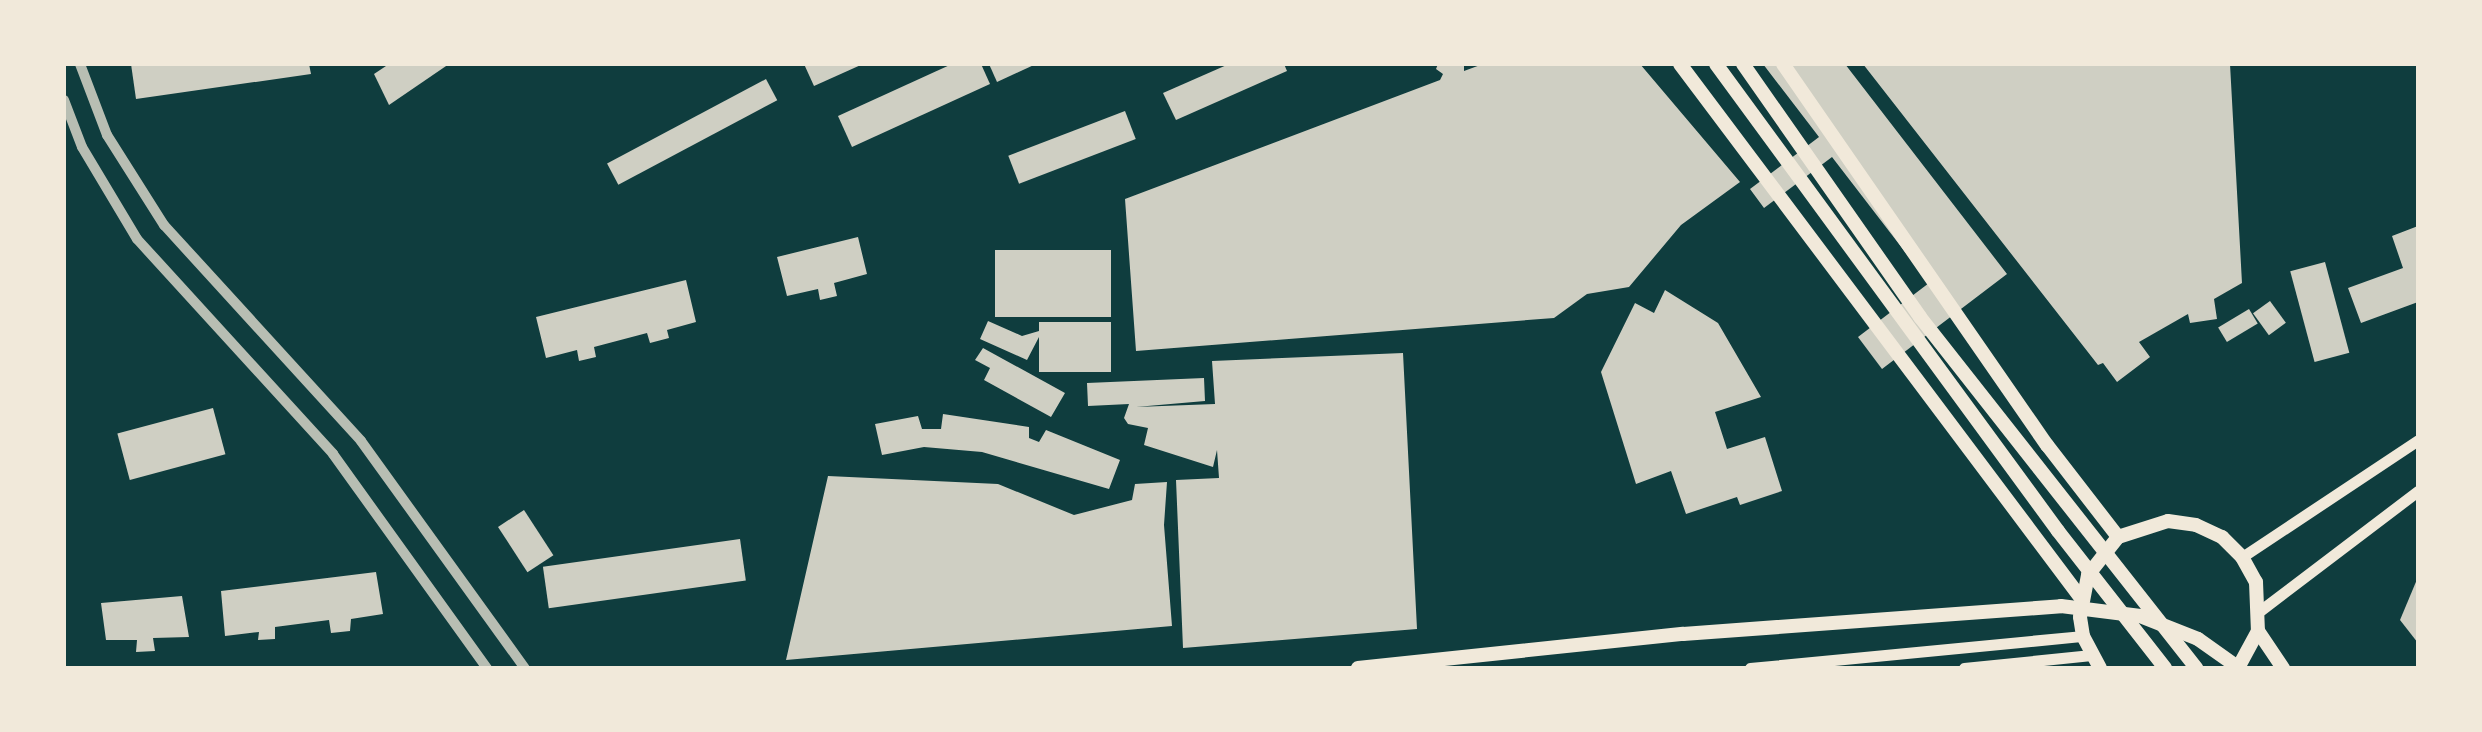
<!DOCTYPE html>
<html>
<head>
<meta charset="utf-8">
<style>
  body { margin:0 }
  #map { position:relative; width:2482px; height:732px; overflow:hidden; background:#0f3d3e; font-family:Manrope,sans-serif }
  div>[style] { position:absolute }
  .building>* { inset:0; background:#cfcfc3; transform-origin:0 0 }
  .tertiary>* { height:10px; margin:-5px; padding:0 5px; transform-origin:5px; border-radius:5px; background:#b8beb3 }
  .secondary>* { height:11px; margin:-5.5px; padding:0 5.5px; transform-origin:5.5px; border-radius:5.5px; background:#f1e9da }
  .trunk>* { height:14px; margin:-7px; padding:0 7px; transform-origin:7px; border-radius:7px; background:#f1e9da }
  span { translate:-50% -50%; white-space:nowrap; text-align:center; line-height:1.15; -webkit-text-stroke:8px #f1e9da; paint-order:stroke }
  .frame { position:absolute; inset:0; border:66px solid #f1e9da; pointer-events:none }
</style>
</head>
<body>
<div id="map">
  <div class="building">
    <div style="clip-path:polygon(131px 64px,309px 64px,311px 74px,136px 99px)"></div>
    <div style="clip-path:polygon(389px 64px,449px 64px,389px 105px,374px 74px)"></div>
    <div style="clip-path:polygon(804px 64px,863px 64px,814px 86px)"></div>
    <div style="clip-path:polygon(952px 64px,981px 64px,990px 84px,852px 147px,838px 116px)"></div>
    <div style="clip-path:polygon(989px 64px,1036px 64px,997px 82px)"></div>
    <div style="clip-path:polygon(1229px 64px,1284px 64px,1287px 71px,1176px 120px,1163px 93px)"></div>
    <div style="clip-path:polygon(1438px 64px,1464px 64px,1464px 71px,1483px 64px,1640px 64px,1740px 182px,1681px 225px,1629px 287px,1587px 294px,1554px 318px,1136px 351px,1125px 199px,1440px 80px,1443px 74px,1436px 69px)"></div>
    <div style="clip-path:polygon(1763px 64px,1845px 64px,2007px 274px,1882px 369px,1858px 337px,1929px 283px,1832px 157px,1764px 208px,1750px 189px,1819px 137px)"></div>
    <div style="clip-path:polygon(1863px 64px,2230px 64px,2242px 283px,2214px 299px,2217px 319px,2190px 323px,2188px 314px,2139px 342px,2150px 357px,2117px 382px,2103px 363px,2098px 365px)"></div>
    <div style="left:766px;top:79px;width:24px;height:180px;rotate:62deg"></div>
    <div style="left:1125px;top:111px;width:30px;height:125px;rotate:69deg"></div>
    <div style="clip-path:polygon(2418px 226px,2418px 302px,2361px 323px,2348px 288px,2403px 268px,2392px 236px)"></div>
    <div style="clip-path:polygon(858px 237px,867px 274px,834px 283px,837px 296px,820px 300px,818px 289px,787px 296px,777px 257px)"></div>
    <div style="left:995px;top:250px;width:116px;height:67px"></div>
    <div style="left:2325px;top:262px;width:94px;height:36px;rotate:75deg"></div>
    <div style="clip-path:polygon(686px 280px,696px 322px,667px 330px,669px 338px,650px 343px,647px 333px,594px 347px,596px 357px,579px 361px,577px 350px,546px 358px,536px 317px)"></div>
    <div style="clip-path:polygon(1665px 290px,1718px 323px,1761px 397px,1715px 412px,1727px 449px,1765px 437px,1782px 491px,1740px 505px,1737px 497px,1686px 514px,1671px 471px,1636px 484px,1601px 372px,1635px 303px,1654px 313px)"></div>
    <div style="left:2270px;top:301px;width:27px;height:21px;rotate:54deg"></div>
    <div style="left:2249px;top:309px;width:17px;height:36px;rotate:59deg"></div>
    <div style="clip-path:polygon(988px 321px,1022px 336px,1039px 331px,1039px 322px,1111px 322px,1111px 372px,1039px 372px,1039px 337px,1027px 360px,980px 339px)"></div>
    <div style="clip-path:polygon(983px 348px,1065px 393px,1051px 417px,984px 380px,990px 368px,975px 360px)"></div>
    <div style="clip-path:polygon(1403px 353px,1417px 629px,1183px 648px,1176px 480px,1219px 478px,1217px 450px,1213px 467px,1144px 445px,1148px 428px,1128px 424px,1124px 418px,1129px 404px,1088px 406px,1087px 383px,1204px 378px,1205px 401px,1136px 407px,1215px 404px,1212px 361px)"></div>
    <div style="left:213px;top:408px;width:48px;height:99px;rotate:75deg"></div>
    <div style="clip-path:polygon(943px 414px,1029px 427px,1029px 438px,1039px 442px,1046px 430px,1120px 460px,1109px 489px,982px 452px,924px 447px,882px 455px,875px 424px,918px 416px,922px 429px,941px 429px)"></div>
    <div style="clip-path:polygon(828px 476px,998px 484px,1074px 515px,1132px 500px,1135px 484px,1167px 482px,1164px 525px,1172px 626px,786px 660px)"></div>
    <div style="left:524px;top:510px;width:54px;height:31px;rotate:57deg"></div>
    <div style="left:740px;top:539px;width:42px;height:199px;rotate:82deg"></div>
    <div style="clip-path:polygon(376px 572px,383px 614px,351px 619px,350px 631px,331px 633px,329px 620px,275px 627px,275px 639px,258px 640px,259px 632px,225px 636px,221px 591px)"></div>
    <div style="clip-path:polygon(2418px 577px,2418px 643px,2400px 620px)"></div>
    <div style="clip-path:polygon(182px 596px,189px 637px,153px 638px,155px 651px,136px 652px,137px 640px,106px 640px,101px 603px)"></div>
  </div>
  <div class="tertiary">
    <div style="left:80px;top:64px;width:76px;rotate:69.2deg"></div>
    <div style="left:107px;top:135px;width:107px;rotate:57.7deg"></div>
    <div style="left:164px;top:225px;width:292px;rotate:47.6deg"></div>
    <div style="left:361px;top:441px;width:280px;rotate:54.2deg"></div>
    <div style="left:64px;top:100px;width:50px;rotate:69deg"></div>
    <div style="left:82px;top:147px;width:107px;rotate:59.1deg"></div>
    <div style="left:137px;top:239px;width:291px;rotate:47.6deg"></div>
    <div style="left:333px;top:454px;width:264px;rotate:54.3deg"></div>
  </div>
  <div class="secondary">
    <div style="left:2242px;top:557px;width:211px;rotate:-33.6deg"></div>
    <div style="left:2261px;top:610px;width:197px;rotate:-37.2deg"></div>
    <div style="left:1750px;top:668px;width:335px;rotate:-5.5deg"></div>
    <div style="left:1964px;top:668px;width:128px;rotate:-5.8deg"></div>
  </div>
  <div class="trunk">
    <div style="left:1680px;top:64px;width:668px;rotate:53.1deg"></div>
    <div style="left:1716px;top:64px;width:579px;rotate:53.78deg"></div>
    <div style="left:2058px;top:531px;width:174px;rotate:52deg"></div>
    <div style="left:1743px;top:64px;width:309px;rotate:55deg"></div>
    <div style="left:1920px;top:317px;width:447px;rotate:51.8deg"></div>
    <div style="left:1783px;top:64px;width:464px;rotate:55.3deg"></div>
    <div style="left:2047px;top:445px;width:116px;rotate:52.3deg"></div>
    <div style="left:2258px;top:631px;width:45px;rotate:56deg"></div>
    <div style="left:1358px;top:668px;width:327px;rotate:-6deg"></div>
    <div style="left:1683px;top:634px;width:379px;rotate:-4.2deg"></div>
    <div style="left:2061px;top:606px;width:80px;rotate:7.2deg"></div>
    <div style="left:2140px;top:616px;width:62px;rotate:21.6deg"></div>
    <div style="left:2198px;top:639px;width:50px;rotate:35.3deg"></div>
    <div style="left:2100px;top:668px;width:36px;rotate:-118deg"></div>
    <div style="left:2083px;top:636px;width:19px;rotate:-99deg"></div>
    <div style="left:2080px;top:617px;width:43px;rotate:-79.2deg"></div>
    <div style="left:2088px;top:575px;width:48px;rotate:-51.7deg"></div>
    <div style="left:2118px;top:537px;width:52px;rotate:-17.7deg"></div>
    <div style="left:2168px;top:521px;width:28px;rotate:8deg"></div>
    <div style="left:2196px;top:525px;width:29px;rotate:25deg"></div>
    <div style="left:2222px;top:537px;width:28px;rotate:45deg"></div>
    <div style="left:2242px;top:557px;width:29px;rotate:61deg"></div>
    <div style="left:2256px;top:582px;width:49px;rotate:87.7deg"></div>
    <div style="left:2258px;top:631px;width:42px;rotate:118.4deg"></div>
  </div>
  <div class="frame"></div>
</div>
</body>
</html>
